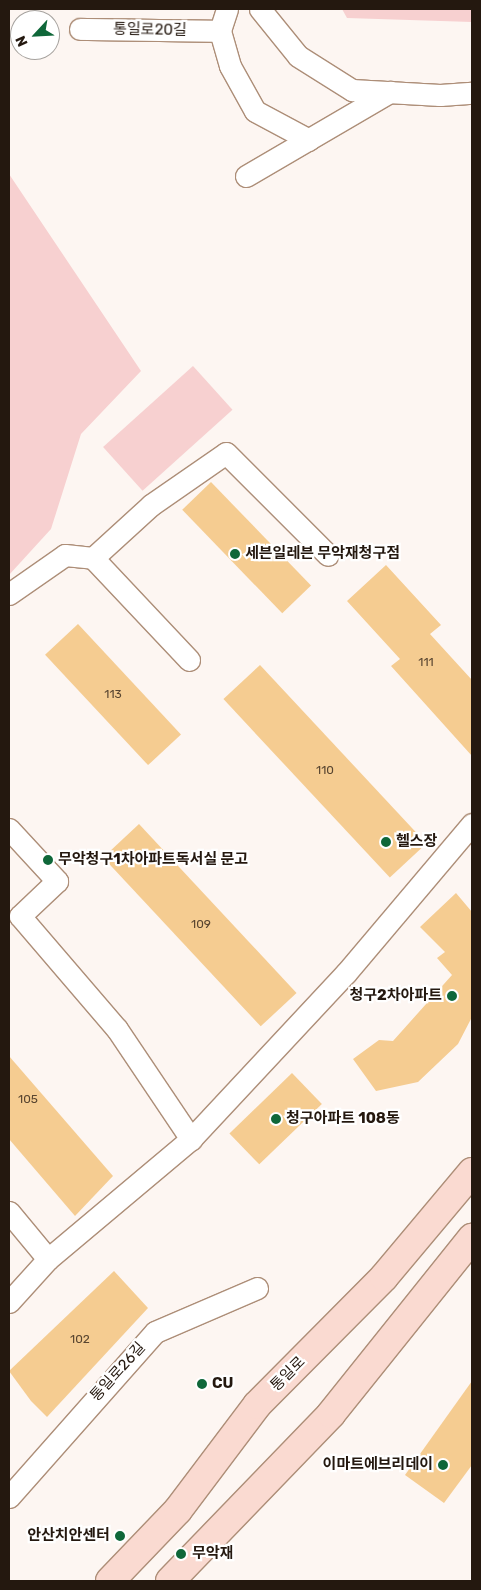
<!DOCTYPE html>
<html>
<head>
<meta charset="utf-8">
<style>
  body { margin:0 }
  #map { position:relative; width:481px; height:1590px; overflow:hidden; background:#fdf6f2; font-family:Rubik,"Noto Sans KR",sans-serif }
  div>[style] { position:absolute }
  .green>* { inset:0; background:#f7d0d0; transform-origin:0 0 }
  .building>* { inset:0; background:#f5cc91; transform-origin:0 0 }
  .roads { filter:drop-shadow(1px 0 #ad8e78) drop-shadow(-1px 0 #ad8e78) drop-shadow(0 1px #ad8e78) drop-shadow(0 -1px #ad8e78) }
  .street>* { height:21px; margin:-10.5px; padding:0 10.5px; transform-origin:10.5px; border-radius:10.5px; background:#fff }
  .primary>* { height:28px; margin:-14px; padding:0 14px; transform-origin:14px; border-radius:14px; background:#fadad1 }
  .dots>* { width:14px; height:14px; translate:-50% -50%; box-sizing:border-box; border:2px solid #fff; border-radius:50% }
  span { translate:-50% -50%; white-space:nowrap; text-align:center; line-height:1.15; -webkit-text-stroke:4.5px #fff; paint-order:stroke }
  .number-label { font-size:12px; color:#584530 }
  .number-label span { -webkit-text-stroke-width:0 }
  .street-label { font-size:15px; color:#24180f }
  .poi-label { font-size:15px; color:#24180f; font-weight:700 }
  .left { translate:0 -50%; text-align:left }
  .right { translate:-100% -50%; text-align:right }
  .frame { position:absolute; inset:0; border:10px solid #24180f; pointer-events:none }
  .north { position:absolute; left:10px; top:10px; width:50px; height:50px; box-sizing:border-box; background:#fff; border:1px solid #a7a39f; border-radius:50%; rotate:245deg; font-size:14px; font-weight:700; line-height:20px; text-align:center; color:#24180f }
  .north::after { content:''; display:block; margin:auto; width:18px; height:22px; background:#0f6739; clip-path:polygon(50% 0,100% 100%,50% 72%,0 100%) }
</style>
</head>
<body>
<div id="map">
  <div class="green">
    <div style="clip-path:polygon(342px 9px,472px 9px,472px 22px,347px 18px)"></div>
    <div style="clip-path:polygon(9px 174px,141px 371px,81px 434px,51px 529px,9px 575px)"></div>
    <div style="left:193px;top:366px;width:59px;height:121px;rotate:48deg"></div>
  </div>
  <div class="building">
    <div style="left:211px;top:482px;width:144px;height:40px;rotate:46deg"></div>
    <div style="clip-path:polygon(386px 565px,441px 625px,430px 634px,472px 680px,472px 756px,391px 666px,400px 659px,347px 601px)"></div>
    <div style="left:78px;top:624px;width:151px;height:45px;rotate:47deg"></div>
    <div style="left:260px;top:665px;width:244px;height:50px;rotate:47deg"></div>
    <div style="left:139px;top:824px;width:231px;height:49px;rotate:47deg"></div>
    <div style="clip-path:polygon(456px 893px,472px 912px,472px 1017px,458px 1044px,418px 1082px,376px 1091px,353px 1059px,379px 1040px,393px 1041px,452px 975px,437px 958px,445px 952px,420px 927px)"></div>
    <div style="clip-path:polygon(9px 1056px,113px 1176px,75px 1216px,9px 1139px)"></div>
    <div style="left:292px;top:1073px;width:43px;height:87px;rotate:46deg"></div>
    <div style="clip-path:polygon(114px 1271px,148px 1308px,47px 1417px,31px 1401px,9px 1371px)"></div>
    <div style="clip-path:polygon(472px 1381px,472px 1465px,444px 1503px,405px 1475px)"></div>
  </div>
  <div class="roads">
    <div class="street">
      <div style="left:227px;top:9px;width:23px;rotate:108deg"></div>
      <div style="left:220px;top:31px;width:36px;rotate:74deg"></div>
      <div style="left:230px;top:66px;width:51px;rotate:60.9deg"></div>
      <div style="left:255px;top:111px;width:61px;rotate:28.2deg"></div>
      <div style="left:260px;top:9px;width:60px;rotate:51deg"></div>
      <div style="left:298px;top:56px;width:64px;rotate:32.2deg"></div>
      <div style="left:352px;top:90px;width:88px;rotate:3.3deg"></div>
      <div style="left:440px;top:95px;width:32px;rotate:-4deg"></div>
      <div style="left:80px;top:29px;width:140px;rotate:0.8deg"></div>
      <div style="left:246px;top:176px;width:167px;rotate:-30.3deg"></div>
      <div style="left:93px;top:558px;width:140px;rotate:46.7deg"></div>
      <div style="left:9px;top:594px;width:68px;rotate:-34.9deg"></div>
      <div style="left:65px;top:555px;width:28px;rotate:6deg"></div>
      <div style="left:93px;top:558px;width:79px;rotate:-42.4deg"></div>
      <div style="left:151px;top:505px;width:91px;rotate:-34.7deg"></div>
      <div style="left:226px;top:453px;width:144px;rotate:45deg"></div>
      <div style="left:9px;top:829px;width:71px;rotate:47.3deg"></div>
      <div style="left:57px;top:881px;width:51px;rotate:136.6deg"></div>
      <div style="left:20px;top:916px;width:149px;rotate:49.4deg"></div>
      <div style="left:117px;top:1029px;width:133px;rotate:56.1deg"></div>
      <div style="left:9px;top:1212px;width:61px;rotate:50.3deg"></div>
      <div style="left:9px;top:1302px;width:58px;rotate:-47.8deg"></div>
      <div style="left:48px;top:1259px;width:187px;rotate:-40deg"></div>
      <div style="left:191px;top:1139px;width:227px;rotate:-47deg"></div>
      <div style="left:346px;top:973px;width:195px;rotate:-49.8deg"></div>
      <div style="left:9px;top:1497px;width:220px;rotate:-48.5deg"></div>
      <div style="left:155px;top:1332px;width:111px;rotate:-23.3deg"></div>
    </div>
    <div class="primary">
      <div style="left:110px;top:1581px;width:98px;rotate:-46.2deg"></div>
      <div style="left:178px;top:1510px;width:131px;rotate:-53deg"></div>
      <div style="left:257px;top:1405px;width:180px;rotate:-45.2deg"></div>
      <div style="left:384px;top:1277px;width:137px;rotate:-50deg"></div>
      <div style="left:170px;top:1581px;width:232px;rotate:-46deg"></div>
      <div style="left:331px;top:1414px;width:226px;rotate:-51.3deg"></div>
    </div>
  </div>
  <div class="dots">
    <div style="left:235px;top:554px;background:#0f6739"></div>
    <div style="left:386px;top:842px;background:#0f6739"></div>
    <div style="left:48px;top:860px;background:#0f6739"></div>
    <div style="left:452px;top:996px;background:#0f6739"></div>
    <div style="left:276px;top:1119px;background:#0f6739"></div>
    <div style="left:202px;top:1384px;background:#0f6739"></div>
    <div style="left:443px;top:1465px;background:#0f6739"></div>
    <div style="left:120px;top:1536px;background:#0f6739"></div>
    <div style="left:181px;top:1554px;background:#0f6739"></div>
  </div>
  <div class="number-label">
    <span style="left:426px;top:663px">111</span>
    <span style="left:113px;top:695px">113</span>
    <span style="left:325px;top:771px">110</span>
    <span style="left:201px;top:925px">109</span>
    <span style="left:28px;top:1100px">105</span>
    <span style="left:80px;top:1340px">102</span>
  </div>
  <div class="street-label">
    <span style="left:150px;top:30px;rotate:1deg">통일로20길</span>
    <span style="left:118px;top:1372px;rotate:-48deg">통일로26길</span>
    <span style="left:288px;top:1374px;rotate:-45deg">통일로</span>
  </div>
  <div class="poi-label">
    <span class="left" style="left:245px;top:554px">세븐일레븐 무악재청구점</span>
    <span class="left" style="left:396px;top:842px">헬스장</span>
    <span class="left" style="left:58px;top:860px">무악청구1차아파트독서실 문고</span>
    <span class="right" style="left:442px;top:996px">청구2차아파트</span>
    <span class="left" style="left:286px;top:1119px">청구아파트 108동</span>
    <span class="left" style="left:212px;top:1384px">CU</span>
    <span class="right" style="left:433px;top:1465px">이마트에브리데이</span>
    <span class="right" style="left:110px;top:1536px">안산치안센터</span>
    <span class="left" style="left:192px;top:1554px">무악재</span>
  </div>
  <div class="frame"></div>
  <div class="north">N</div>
</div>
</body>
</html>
